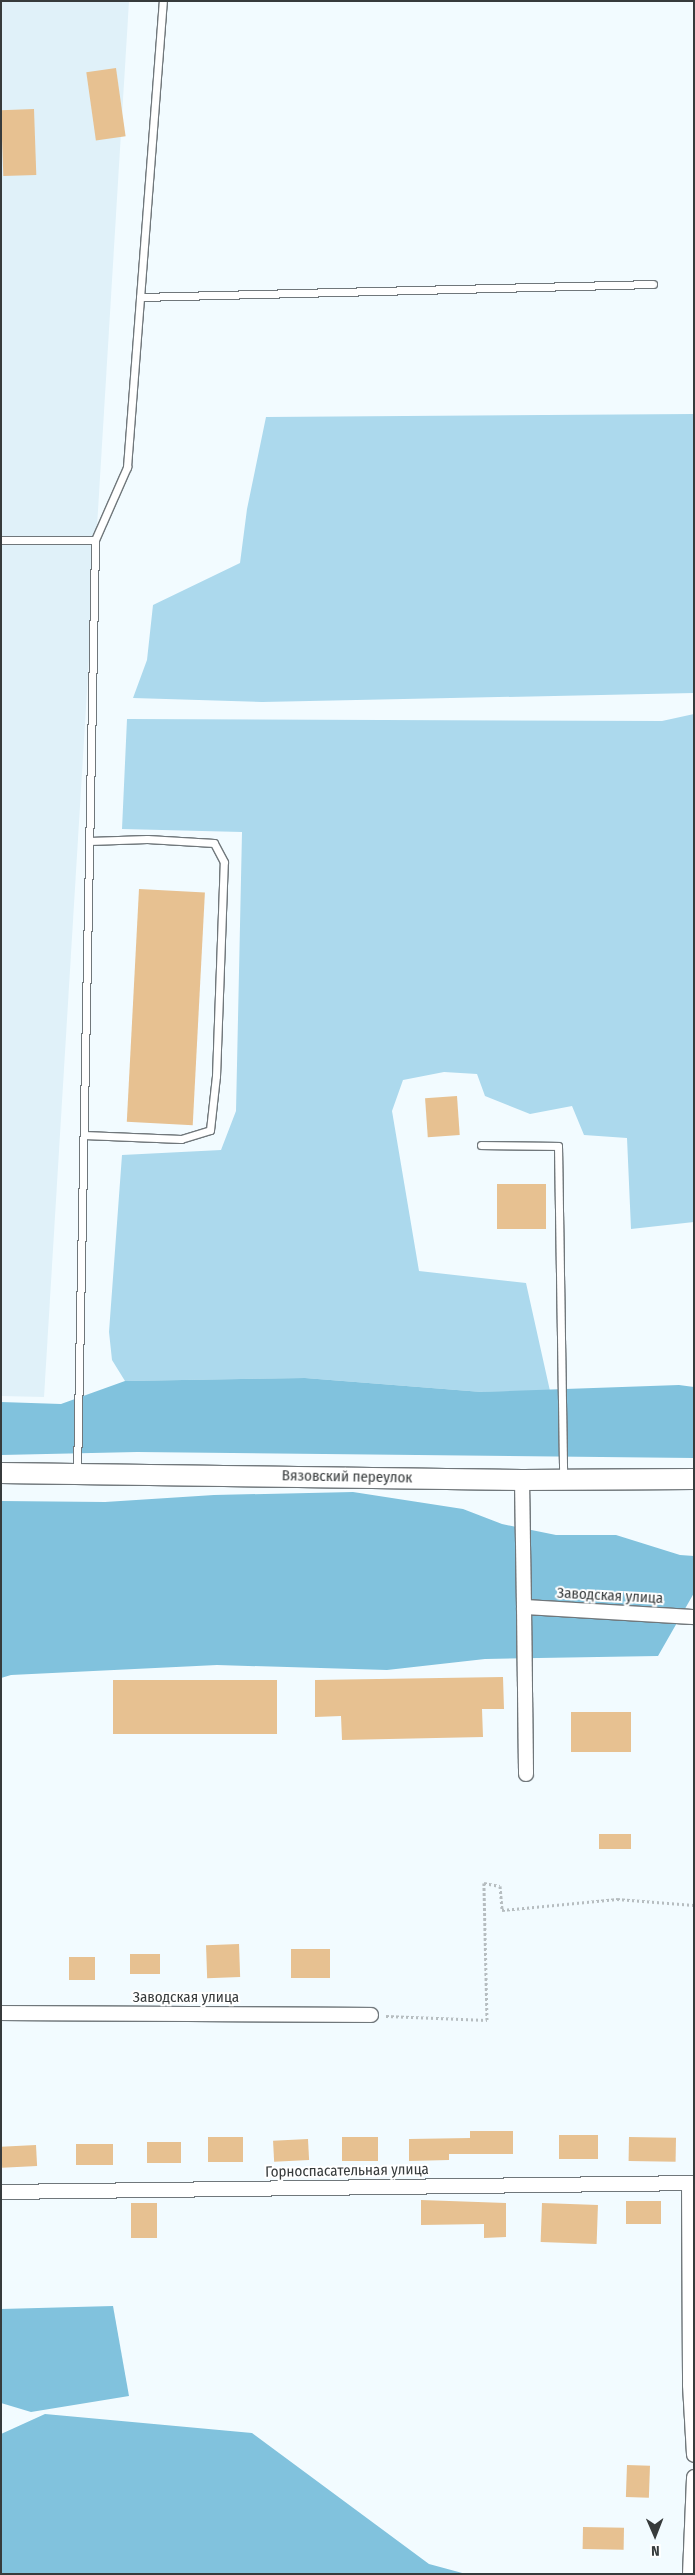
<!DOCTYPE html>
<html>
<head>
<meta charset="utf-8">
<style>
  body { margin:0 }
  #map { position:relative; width:695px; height:2575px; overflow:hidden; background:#f2fbff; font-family:"Fira Sans Condensed",sans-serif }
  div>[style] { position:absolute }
  .built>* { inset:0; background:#e0f1f9 }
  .green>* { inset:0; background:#acd9ed }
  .forest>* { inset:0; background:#81c2dd }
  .building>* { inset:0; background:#e7c191; transform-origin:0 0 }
  .path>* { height:3px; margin-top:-1.5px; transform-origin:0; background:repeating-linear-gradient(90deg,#b6bdc0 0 2.5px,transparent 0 5px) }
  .roads { filter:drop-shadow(1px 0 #70777b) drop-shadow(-1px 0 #70777b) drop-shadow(0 1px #70777b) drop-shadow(0 -1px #70777b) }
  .lane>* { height:7px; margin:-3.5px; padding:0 3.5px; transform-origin:3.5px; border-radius:3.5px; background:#fff }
  .street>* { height:14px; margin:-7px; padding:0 7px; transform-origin:7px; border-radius:7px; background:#fff }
  .secondary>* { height:20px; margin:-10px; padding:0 10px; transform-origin:10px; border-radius:10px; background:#fff }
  span { translate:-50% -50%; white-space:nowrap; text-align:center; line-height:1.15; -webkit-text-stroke:4px #fff; paint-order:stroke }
  .street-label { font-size:15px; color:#373b3c }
  .frame { position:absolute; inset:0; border:2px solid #373b3c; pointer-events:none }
  .north { position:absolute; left:630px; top:2510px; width:50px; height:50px; -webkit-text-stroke:4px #fff; paint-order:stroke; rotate:179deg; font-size:14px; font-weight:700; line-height:20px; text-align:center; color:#373b3c }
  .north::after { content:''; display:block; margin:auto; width:18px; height:22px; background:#373b3c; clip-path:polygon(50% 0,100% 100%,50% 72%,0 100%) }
</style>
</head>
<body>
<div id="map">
  <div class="built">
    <div style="clip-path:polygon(1px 1px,129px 1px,44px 1397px,1px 1396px)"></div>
  </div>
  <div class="green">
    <div style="clip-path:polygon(694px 414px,694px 693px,262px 702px,133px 698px,147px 660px,153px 605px,240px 563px,247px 509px,266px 417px)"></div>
    <div style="clip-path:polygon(694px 714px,694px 1222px,631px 1229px,627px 1138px,584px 1135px,572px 1106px,530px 1114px,485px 1096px,477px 1074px,444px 1072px,403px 1080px,392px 1111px,419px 1271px,526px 1283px,550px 1391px,482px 1392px,305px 1378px,125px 1381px,112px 1360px,109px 1332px,122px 1155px,221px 1150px,236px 1111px,242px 832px,122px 829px,127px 719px,662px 721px)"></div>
  </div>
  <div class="forest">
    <div style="clip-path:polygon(305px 1378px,482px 1392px,679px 1385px,694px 1387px,694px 1458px,137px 1452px,1px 1455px,1px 1402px,61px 1404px,125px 1381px)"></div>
    <div style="clip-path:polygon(353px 1492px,463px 1509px,502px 1524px,556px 1535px,616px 1535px,680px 1555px,694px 1556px,694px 1593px,658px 1656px,485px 1659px,387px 1670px,217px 1665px,11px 1675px,1px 1678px,1px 1501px,105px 1502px,214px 1495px)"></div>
    <div style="clip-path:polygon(113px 2306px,129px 2396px,31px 2412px,1px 2403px,1px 2309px)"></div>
    <div style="clip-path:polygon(45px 2414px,252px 2433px,429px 2564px,466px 2574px,1px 2574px,1px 2434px)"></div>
  </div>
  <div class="building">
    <div style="left:116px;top:68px;width:69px;height:30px;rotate:82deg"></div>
    <div style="left:34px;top:109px;width:66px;height:33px;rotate:88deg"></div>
    <div style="left:139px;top:889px;width:66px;height:233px;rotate:3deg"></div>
    <div style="left:457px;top:1096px;width:39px;height:32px;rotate:86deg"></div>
    <div style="left:497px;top:1184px;width:49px;height:45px"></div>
    <div style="clip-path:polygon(503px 1677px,504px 1709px,482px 1709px,483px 1737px,342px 1740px,341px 1716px,315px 1717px,315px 1680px)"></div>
    <div style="left:113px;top:1680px;width:164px;height:54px"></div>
    <div style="left:571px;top:1712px;width:60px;height:40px"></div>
    <div style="left:599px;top:1834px;width:32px;height:15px"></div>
    <div style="left:239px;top:1944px;width:33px;height:33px;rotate:88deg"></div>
    <div style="left:291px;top:1949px;width:39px;height:29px"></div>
    <div style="left:160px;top:1954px;width:20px;height:30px;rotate:90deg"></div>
    <div style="left:69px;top:1957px;width:26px;height:23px"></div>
    <div style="clip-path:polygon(470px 2131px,513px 2131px,513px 2154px,449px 2154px,449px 2160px,409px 2161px,409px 2139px,470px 2138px)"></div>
    <div style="left:598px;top:2135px;width:24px;height:39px;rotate:90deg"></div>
    <div style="left:243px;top:2137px;width:25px;height:35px;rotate:90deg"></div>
    <div style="left:342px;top:2137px;width:36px;height:24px"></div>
    <div style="left:629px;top:2137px;width:47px;height:24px;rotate:1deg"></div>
    <div style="left:308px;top:2139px;width:21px;height:35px;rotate:87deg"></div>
    <div style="left:181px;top:2142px;width:21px;height:34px;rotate:90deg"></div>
    <div style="left:76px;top:2144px;width:37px;height:21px"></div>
    <div style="left:36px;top:2145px;width:21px;height:35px;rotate:87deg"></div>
    <div style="clip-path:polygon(421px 2200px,506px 2203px,506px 2237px,484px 2238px,484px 2224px,421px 2225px)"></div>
    <div style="left:626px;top:2201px;width:35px;height:23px"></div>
    <div style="left:131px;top:2203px;width:26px;height:35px"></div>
    <div style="left:542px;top:2203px;width:56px;height:39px;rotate:2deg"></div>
    <div style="left:627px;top:2465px;width:23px;height:32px;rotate:2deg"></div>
    <div style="left:583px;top:2527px;width:41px;height:22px;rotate:1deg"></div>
  </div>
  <div class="path">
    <div style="left:386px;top:2016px;width:101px;rotate:2.3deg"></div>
    <div style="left:487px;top:2020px;width:137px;rotate:-91.3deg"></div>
    <div style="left:484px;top:1883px;width:16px;rotate:11deg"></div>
    <div style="left:500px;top:1886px;width:24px;rotate:85deg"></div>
    <div style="left:502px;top:1910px;width:116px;rotate:-5.5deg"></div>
    <div style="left:617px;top:1899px;width:77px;rotate:4.5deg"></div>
  </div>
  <div class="roads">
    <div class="lane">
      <div style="left:140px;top:297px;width:513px;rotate:-1.45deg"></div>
      <div style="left:1px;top:540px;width:94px"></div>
      <div style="left:84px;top:1135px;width:97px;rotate:2.4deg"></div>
      <div style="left:181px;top:1139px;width:30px;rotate:-17deg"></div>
      <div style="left:210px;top:1130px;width:54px;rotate:-83.7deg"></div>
      <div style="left:216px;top:1076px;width:214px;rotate:-87.9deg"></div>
      <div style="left:224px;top:862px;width:21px;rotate:-118deg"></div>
      <div style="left:214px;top:843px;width:67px;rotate:-176.6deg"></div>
      <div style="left:147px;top:839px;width:58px;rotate:178deg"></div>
      <div style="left:481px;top:1145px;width:77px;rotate:0.7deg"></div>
      <div style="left:558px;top:1146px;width:333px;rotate:89.1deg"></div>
      <div style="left:77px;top:1473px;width:933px;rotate:-88.89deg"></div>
      <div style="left:95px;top:540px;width:80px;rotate:-66.3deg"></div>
      <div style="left:127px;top:467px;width:467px;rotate:-85.6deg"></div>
    </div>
    <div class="street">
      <div style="left:522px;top:1480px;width:127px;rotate:89.1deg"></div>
      <div style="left:524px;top:1607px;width:170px;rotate:3.4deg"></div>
      <div style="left:524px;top:1607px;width:167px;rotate:89.3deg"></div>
      <div style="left:1px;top:2013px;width:370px;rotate:0.3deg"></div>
      <div style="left:689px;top:2183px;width:202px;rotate:89.7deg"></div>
      <div style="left:690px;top:2385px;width:70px;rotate:86.7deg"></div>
      <div style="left:1px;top:2192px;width:693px;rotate:-0.74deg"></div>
      <div style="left:690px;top:2574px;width:97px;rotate:-87.6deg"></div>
    </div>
    <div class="secondary">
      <div style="left:1px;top:1473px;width:521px;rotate:0.77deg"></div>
      <div style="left:522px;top:1480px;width:172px;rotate:-0.3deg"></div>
    </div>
  </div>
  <div class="street-label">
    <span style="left:347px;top:1477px;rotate:1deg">Вязовский переулок</span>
    <span style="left:610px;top:1596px;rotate:3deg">Заводская улица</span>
    <span style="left:186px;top:1998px">Заводская улица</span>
    <span style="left:347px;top:2171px;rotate:-1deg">Горноспасательная улица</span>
  </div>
  <div class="frame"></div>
  <div class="north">N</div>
</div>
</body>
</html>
